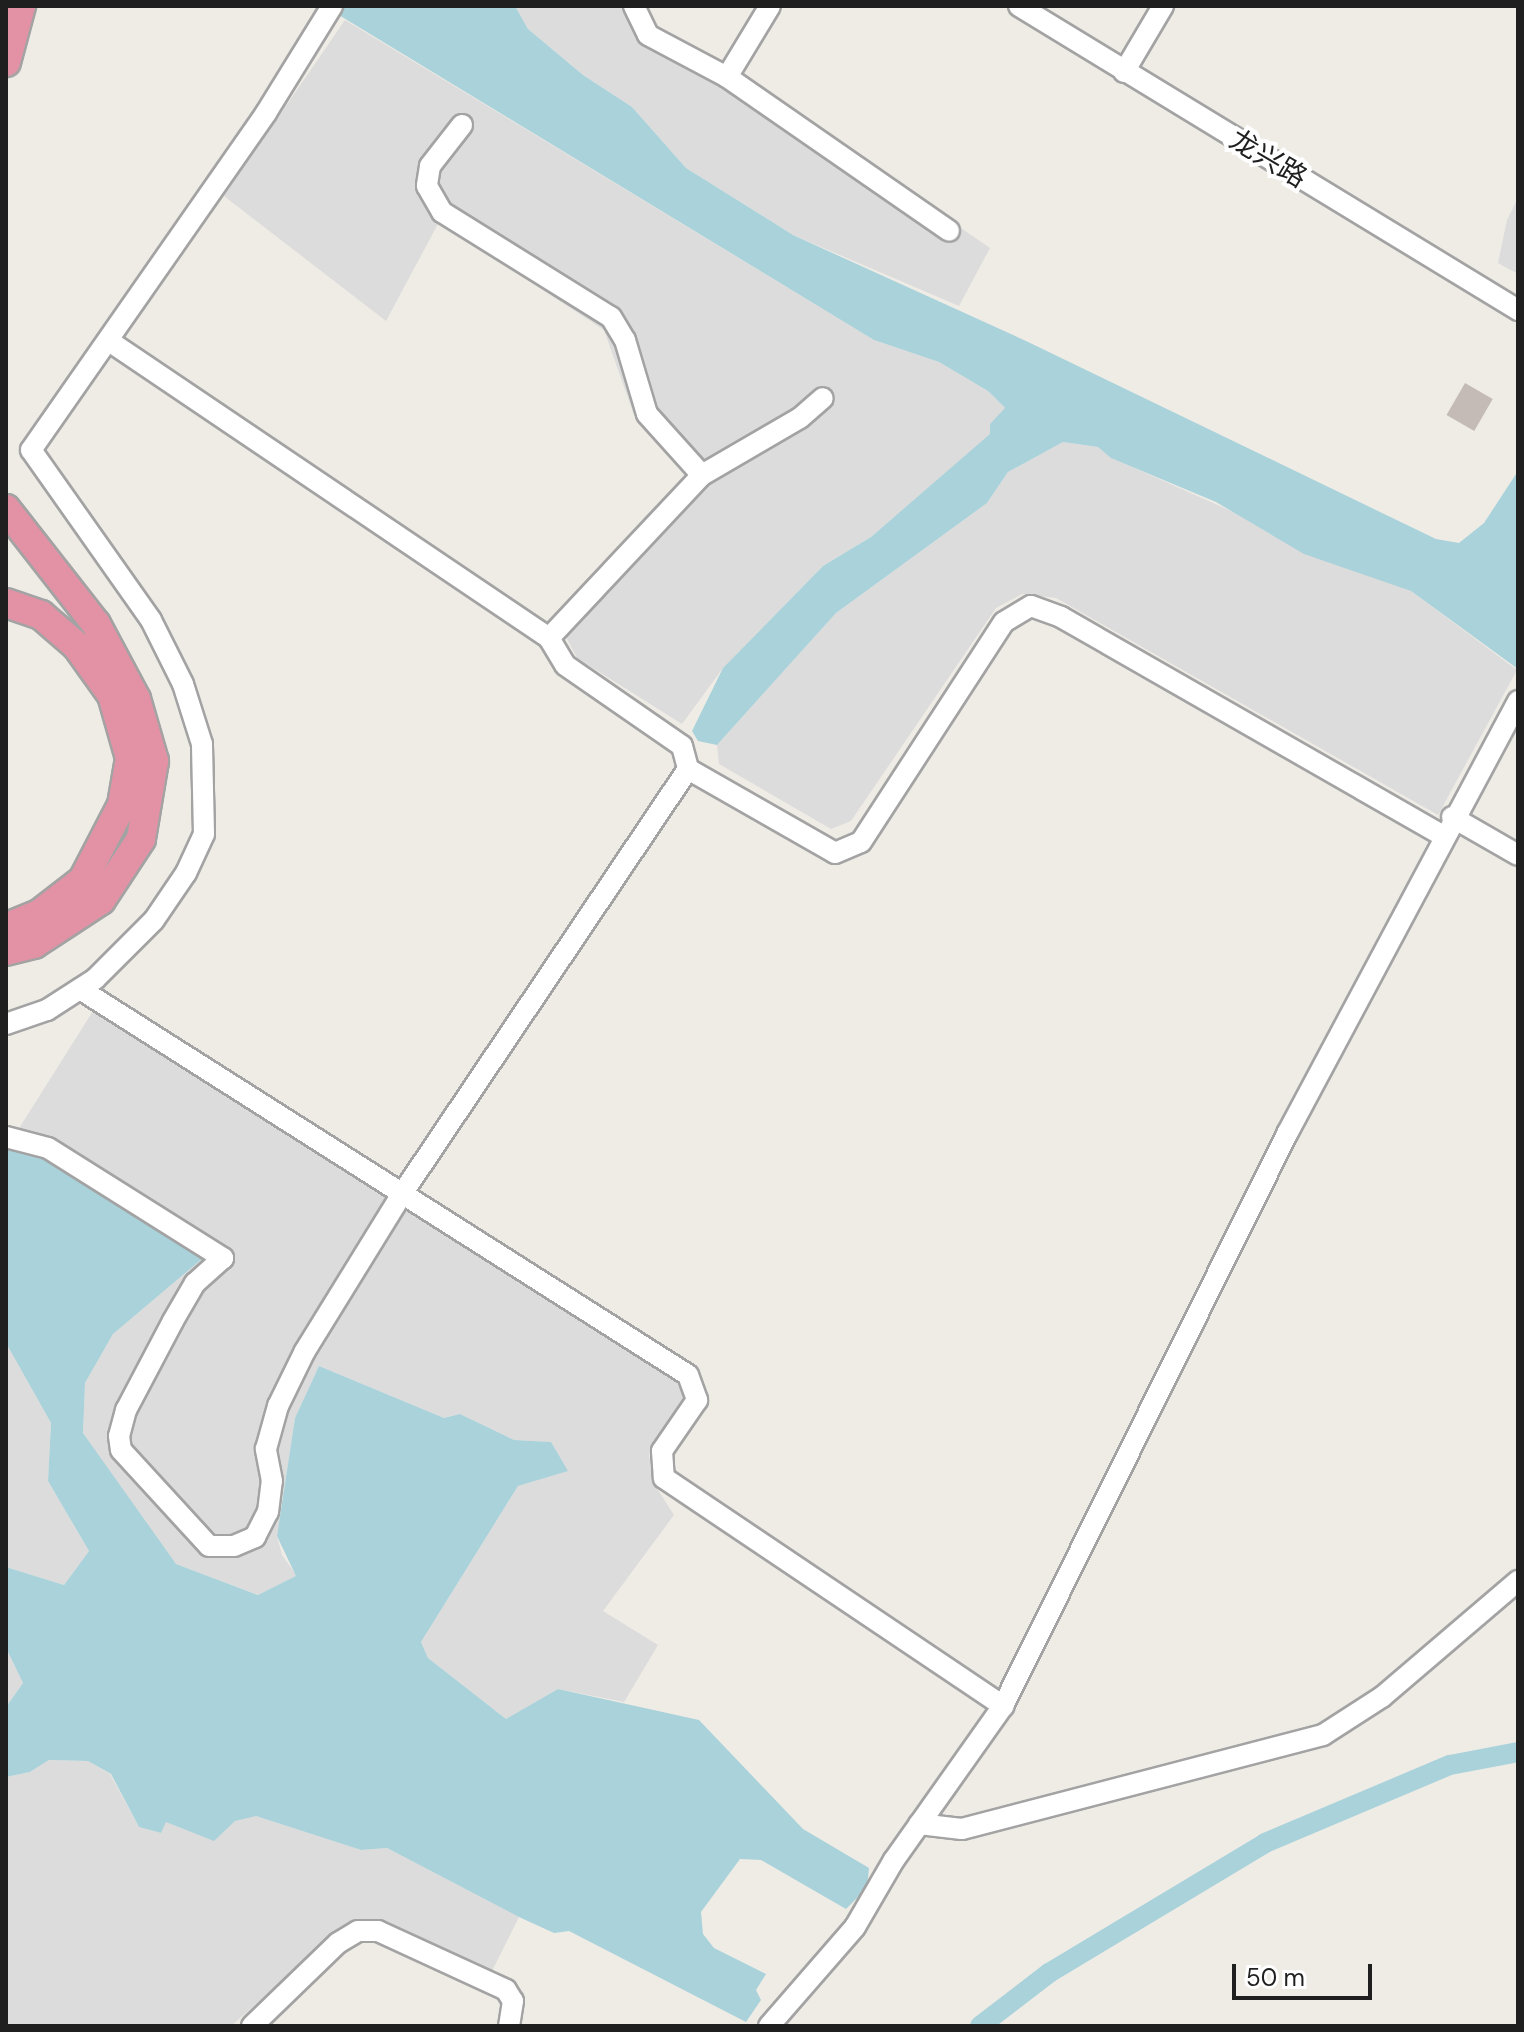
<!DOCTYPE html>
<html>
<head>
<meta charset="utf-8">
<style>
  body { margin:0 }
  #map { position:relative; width:1524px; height:2032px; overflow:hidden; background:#efece6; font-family:"DM Sans","Noto Sans SC",sans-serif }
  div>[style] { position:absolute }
  .residential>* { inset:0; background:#dddcdc }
  .water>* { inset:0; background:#a9d2db }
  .canal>* { height:20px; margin:-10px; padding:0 10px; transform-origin:10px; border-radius:10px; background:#a9d2db }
  .building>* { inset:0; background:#c4bbb6; transform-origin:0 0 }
  .roads { filter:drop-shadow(2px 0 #a3a3a3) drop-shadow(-2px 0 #a3a3a3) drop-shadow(0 2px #a3a3a3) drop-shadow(0 -2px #a3a3a3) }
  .minor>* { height:20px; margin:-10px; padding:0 10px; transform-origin:10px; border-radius:10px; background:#fff }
  .highway>* { height:28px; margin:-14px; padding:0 14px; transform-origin:14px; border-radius:14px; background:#e392a6 }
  span { translate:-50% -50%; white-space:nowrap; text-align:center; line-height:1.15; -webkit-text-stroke:8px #fff; paint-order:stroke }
  .street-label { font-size:28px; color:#1f1f1f }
  .frame { position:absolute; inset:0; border:8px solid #1f1f1f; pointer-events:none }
  .scale { position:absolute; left:1232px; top:1964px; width:140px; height:36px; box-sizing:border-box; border:4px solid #1f1f1f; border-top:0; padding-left:10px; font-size:24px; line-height:28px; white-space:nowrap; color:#1f1f1f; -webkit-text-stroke:6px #fff; paint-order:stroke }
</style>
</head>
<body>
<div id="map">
  <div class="residential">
    <div style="clip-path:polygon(515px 6px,646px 6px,659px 29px,723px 64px,990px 248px,959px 306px,793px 235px,686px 168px,632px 107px,583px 75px,528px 29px)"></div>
    <div style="clip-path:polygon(345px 20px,874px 340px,939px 362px,988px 391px,1006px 409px,990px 424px,991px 434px,871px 537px,823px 566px,723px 668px,682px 724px,577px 658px,556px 618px,689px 476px,634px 415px,604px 330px,439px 222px,386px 321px,224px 196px)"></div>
    <div style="clip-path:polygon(1518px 198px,1518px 274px,1498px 263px,1507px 220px)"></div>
    <div style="clip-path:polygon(1063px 442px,1098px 447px,1112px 458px,1411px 591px,1517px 670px,1438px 815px,1056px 598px,1022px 594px,996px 608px,851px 821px,831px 829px,719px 764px,717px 745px,836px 613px,987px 503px,1008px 472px)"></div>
    <div style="clip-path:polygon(93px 1011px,676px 1382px,686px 1398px,649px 1455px,654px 1484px,674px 1515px,603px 1611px,658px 1645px,624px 1702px,558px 1689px,506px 1719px,428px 1658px,421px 1642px,518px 1486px,567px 1471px,551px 1442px,514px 1440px,460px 1414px,444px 1418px,319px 1366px,295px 1418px,277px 1536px,282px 1555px,297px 1576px,259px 1595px,176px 1564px,155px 1540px,83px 1433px,85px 1383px,113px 1334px,203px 1258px,44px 1157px,6px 1149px)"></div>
    <div style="clip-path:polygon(6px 1343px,51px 1423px,48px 1481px,89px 1551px,64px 1585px,6px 1567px)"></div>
    <div style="clip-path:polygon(6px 1648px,23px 1683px,6px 1707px)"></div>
    <div style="clip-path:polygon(49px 1760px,88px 1761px,110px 1774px,139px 1827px,161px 1833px,165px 1822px,256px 1816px,361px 1850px,387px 1848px,519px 1917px,490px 1975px,375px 1919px,353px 1919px,231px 2026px,6px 2026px,6px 1777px,30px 1772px)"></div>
  </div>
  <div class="water">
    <div style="clip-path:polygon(324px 6px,515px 6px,528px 29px,583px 75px,632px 107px,686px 168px,793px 235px,1026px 341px,1436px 539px,1459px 543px,1484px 523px,1518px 471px,1518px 669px,1411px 591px,1304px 554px,1216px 502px,1111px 458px,1098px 447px,1063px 442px,1008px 472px,987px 503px,836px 613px,717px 745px,698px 741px,692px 731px,723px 668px,823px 566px,871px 537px,990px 434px,990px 424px,1005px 408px,988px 391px,939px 362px,874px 340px)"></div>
    <div style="clip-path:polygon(6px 1149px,44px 1157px,203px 1258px,113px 1334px,85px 1383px,83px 1433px,176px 1564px,258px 1595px,296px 1576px,277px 1536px,295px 1418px,319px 1366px,444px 1418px,460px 1414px,514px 1440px,551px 1442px,568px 1471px,518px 1486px,421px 1642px,428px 1658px,506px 1719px,558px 1689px,699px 1720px,803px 1829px,869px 1868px,867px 1888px,846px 1909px,761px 1860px,740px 1859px,701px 1912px,703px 1934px,714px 1948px,766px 1974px,756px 1990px,761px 2000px,746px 2022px,569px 1931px,554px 1933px,519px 1917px,387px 1848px,361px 1850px,256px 1816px,235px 1821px,214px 1841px,166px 1822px,161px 1833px,139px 1827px,111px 1774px,88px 1761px,49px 1760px,30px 1772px,6px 1777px,6px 1707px,23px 1683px,6px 1648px,6px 1567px,64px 1585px,89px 1551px,48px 1481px,51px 1423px,6px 1343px)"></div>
  </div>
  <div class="canal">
    <div style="left:980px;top:2026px;width:87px;rotate:-37.5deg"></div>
    <div style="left:1049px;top:1973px;width:252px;rotate:-31deg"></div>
    <div style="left:1265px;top:1843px;width:201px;rotate:-22.9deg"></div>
    <div style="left:1450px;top:1765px;width:69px;rotate:-10.8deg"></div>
  </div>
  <div class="building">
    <div style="left:1465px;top:383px;width:32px;height:37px;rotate:30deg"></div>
  </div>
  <div class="roads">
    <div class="minor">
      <div style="left:634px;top:6px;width:32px;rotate:64deg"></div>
      <div style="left:648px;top:35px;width:89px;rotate:28deg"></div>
      <div style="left:770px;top:6px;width:83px;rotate:121.2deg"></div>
      <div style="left:727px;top:77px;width:270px;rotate:34.7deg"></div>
      <div style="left:1019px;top:6px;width:584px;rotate:31.35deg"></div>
      <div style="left:1124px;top:72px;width:77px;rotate:-59.4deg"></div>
      <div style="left:462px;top:125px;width:52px;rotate:128deg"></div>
      <div style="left:430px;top:166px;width:20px;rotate:99deg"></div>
      <div style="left:427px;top:186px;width:30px;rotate:60deg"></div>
      <div style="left:442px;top:212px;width:199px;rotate:31.9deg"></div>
      <div style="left:611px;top:317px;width:27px;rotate:59deg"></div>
      <div style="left:625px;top:340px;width:77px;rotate:73.4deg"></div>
      <div style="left:647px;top:414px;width:82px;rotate:48deg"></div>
      <div style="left:702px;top:475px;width:224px;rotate:133.2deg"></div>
      <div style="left:109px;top:341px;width:531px;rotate:34.02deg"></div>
      <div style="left:549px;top:638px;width:31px;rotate:59deg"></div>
      <div style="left:565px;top:665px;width:142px;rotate:34.7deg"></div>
      <div style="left:682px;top:746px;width:24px;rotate:75deg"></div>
      <div style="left:688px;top:769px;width:169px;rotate:29.7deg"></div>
      <div style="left:835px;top:853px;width:28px;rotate:-23deg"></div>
      <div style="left:861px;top:842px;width:262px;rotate:-57deg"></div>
      <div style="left:1004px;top:622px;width:31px;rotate:-31deg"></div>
      <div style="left:1031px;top:606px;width:32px;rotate:20deg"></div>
      <div style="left:1061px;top:617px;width:439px;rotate:29.8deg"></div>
      <div style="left:702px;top:475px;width:113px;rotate:-30.2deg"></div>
      <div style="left:800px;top:418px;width:30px;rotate:-41deg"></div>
      <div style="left:1452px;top:817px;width:76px;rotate:29.9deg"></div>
      <div style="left:80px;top:989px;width:720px;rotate:32.41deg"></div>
      <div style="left:688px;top:1375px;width:27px;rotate:70deg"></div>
      <div style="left:697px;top:1400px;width:62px;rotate:124.5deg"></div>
      <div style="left:662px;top:1451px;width:27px;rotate:86deg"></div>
      <div style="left:664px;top:1478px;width:409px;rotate:33.9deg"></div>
      <div style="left:6px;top:1024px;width:43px;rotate:-18.9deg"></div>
      <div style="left:47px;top:1010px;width:57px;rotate:-32.9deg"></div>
      <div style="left:95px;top:979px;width:83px;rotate:-45deg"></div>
      <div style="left:154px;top:920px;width:57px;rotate:-55.8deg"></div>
      <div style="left:186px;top:873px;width:43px;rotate:-65.2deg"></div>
      <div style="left:204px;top:834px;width:90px;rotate:-91.3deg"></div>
      <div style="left:202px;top:744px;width:63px;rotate:-107.6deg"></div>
      <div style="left:183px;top:684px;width:72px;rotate:-116.6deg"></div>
      <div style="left:151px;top:620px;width:208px;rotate:-125.2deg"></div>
      <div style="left:31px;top:450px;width:411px;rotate:-55.1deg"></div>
      <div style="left:266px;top:113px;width:126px;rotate:-58.3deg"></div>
      <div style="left:6px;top:1137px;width:43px;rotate:14.7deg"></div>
      <div style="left:48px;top:1148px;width:207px;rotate:32.2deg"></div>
      <div style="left:223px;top:1258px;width:38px;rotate:138deg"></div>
      <div style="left:195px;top:1283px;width:44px;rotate:120.1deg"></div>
      <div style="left:173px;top:1321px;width:101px;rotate:117.8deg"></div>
      <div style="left:126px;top:1410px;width:27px;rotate:105deg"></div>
      <div style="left:119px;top:1436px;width:14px;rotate:82deg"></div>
      <div style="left:121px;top:1450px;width:130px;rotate:47.5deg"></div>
      <div style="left:209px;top:1546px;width:25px"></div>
      <div style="left:234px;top:1546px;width:23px;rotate:-23deg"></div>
      <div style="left:255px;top:1537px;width:28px;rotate:-63deg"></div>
      <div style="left:268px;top:1512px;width:31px;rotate:-83deg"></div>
      <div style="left:272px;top:1481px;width:33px;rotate:-101deg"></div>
      <div style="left:266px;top:1449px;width:45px;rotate:-74.4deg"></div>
      <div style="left:278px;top:1406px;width:61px;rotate:-63.9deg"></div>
      <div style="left:305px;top:1351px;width:185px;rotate:-58.3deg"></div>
      <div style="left:402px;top:1194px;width:512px;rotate:-56.06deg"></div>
      <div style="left:919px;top:1824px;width:43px;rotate:6.6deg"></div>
      <div style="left:962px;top:1829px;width:373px;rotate:-14.6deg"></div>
      <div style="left:1323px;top:1735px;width:70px;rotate:-32.8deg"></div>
      <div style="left:1382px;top:1697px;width:179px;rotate:-40.5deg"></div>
      <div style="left:252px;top:2026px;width:120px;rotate:-44deg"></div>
      <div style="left:338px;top:1943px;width:23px;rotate:-31deg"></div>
      <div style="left:358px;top:1931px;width:20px"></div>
      <div style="left:378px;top:1931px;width:141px;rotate:24.7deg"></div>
      <div style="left:506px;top:1990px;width:13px;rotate:58deg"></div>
      <div style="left:513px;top:2001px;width:25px;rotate:99deg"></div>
      <div style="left:769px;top:2026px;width:131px;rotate:-49deg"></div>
      <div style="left:855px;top:1927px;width:78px;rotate:-59.8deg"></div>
      <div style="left:894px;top:1860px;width:189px;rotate:-54.7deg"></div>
      <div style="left:1003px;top:1706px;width:639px;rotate:-63.6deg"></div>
      <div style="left:1287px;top:1134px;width:491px;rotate:-61.9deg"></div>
    </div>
    <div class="highway">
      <div style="left:6px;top:62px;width:58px;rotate:-75deg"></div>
      <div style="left:6px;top:509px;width:146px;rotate:52deg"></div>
      <div style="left:96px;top:624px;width:85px;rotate:61.9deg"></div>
      <div style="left:136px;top:699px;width:65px;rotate:73.8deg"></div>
      <div style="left:154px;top:761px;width:79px;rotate:99.5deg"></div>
      <div style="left:141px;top:839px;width:73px;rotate:123.3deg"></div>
      <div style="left:101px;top:900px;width:80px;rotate:146.7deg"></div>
      <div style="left:34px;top:944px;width:29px;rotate:166deg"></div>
      <div style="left:6px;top:603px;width:37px;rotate:19deg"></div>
      <div style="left:41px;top:615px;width:48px;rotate:40.7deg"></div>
      <div style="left:77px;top:646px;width:60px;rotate:54.5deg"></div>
      <div style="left:112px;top:695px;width:66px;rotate:74.1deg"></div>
      <div style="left:130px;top:758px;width:48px;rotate:99.7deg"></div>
      <div style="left:122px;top:805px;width:85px;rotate:117.5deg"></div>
      <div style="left:83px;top:880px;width:56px;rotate:142.3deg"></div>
      <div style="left:39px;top:914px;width:35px;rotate:158deg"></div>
    </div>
  </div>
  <div class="street-label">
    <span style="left:1268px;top:159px;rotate:31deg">龙兴路</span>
  </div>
  <div class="frame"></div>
  <div class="scale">50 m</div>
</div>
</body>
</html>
